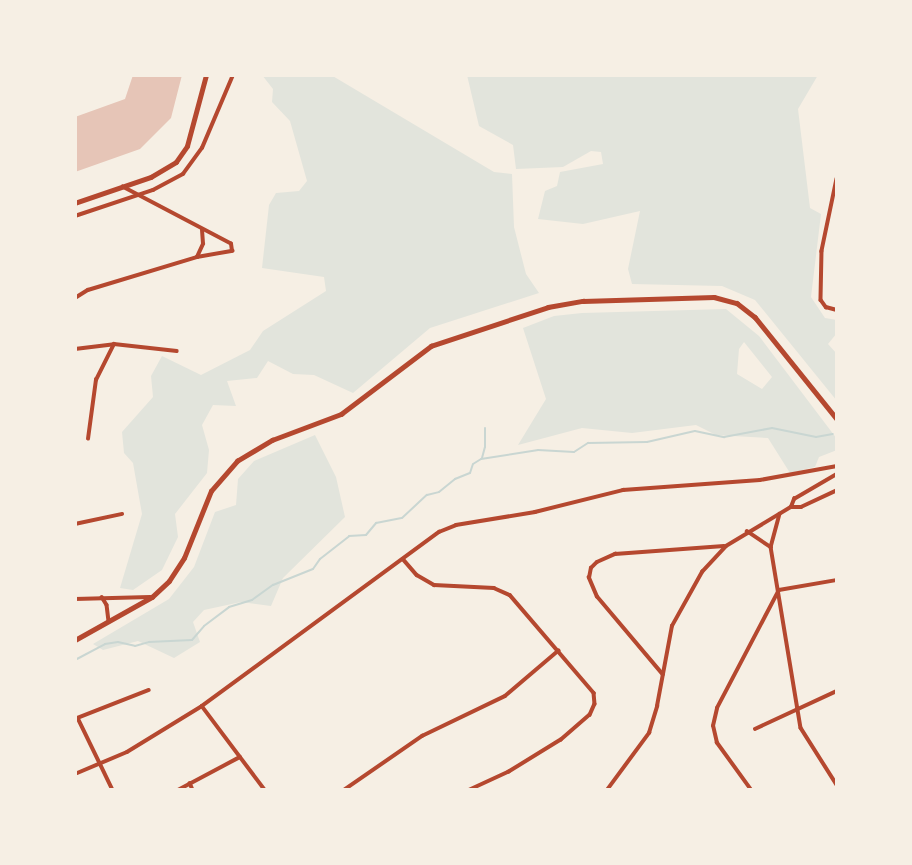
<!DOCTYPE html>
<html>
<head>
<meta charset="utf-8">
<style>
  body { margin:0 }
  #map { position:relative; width:912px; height:865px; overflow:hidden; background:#f6efe4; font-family:"Public Sans",sans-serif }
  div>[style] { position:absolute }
  .green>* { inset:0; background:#e2e4dc }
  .stream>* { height:2px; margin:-1px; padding:0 1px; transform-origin:1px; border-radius:1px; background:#c9d6d2 }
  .building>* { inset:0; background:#e6c5b7 }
  .minor>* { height:3.5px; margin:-1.75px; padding:0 1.75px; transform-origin:1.75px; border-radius:1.75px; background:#b5482f }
  .tertiary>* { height:3.5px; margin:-1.75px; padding:0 1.75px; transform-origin:1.75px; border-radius:1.75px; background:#b5482f }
  .secondary>* { height:4.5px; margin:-2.25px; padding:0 2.25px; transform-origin:2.25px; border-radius:2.25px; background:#b5482f }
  span { translate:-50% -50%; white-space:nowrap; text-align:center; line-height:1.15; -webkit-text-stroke:6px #f6efe4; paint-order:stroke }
  .frame { position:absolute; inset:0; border:77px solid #f6efe4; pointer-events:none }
</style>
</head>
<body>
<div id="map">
  <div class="green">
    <div style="clip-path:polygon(262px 75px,331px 75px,494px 172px,512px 174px,514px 227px,526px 274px,539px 293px,430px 328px,353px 393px,314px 375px,293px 374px,268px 361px,257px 378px,227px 381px,236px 406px,213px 405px,202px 425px,209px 450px,207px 473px,175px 514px,178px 537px,162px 570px,133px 590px,120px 588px,142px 514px,133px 463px,124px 453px,122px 432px,153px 397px,151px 376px,162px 356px,201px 375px,250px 350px,263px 331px,326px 291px,324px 277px,262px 268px,269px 205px,276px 193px,299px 191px,307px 181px,290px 121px,272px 102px,273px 89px)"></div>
    <div style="clip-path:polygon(467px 75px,818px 75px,798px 109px,810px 208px,821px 214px,811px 297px,825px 318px,837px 320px,837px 333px,828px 344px,837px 354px,837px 401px,755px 300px,722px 286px,632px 284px,628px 269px,640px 211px,583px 224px,538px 219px,545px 191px,557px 186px,560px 172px,603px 164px,601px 152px,591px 151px,563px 167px,516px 169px,513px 145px,479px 126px)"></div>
    <div style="clip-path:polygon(evenodd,726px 309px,759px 336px,837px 439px,837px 450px,819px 457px,815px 467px,790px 473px,768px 438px,716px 435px,696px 425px,632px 433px,582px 428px,518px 445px,546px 399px,523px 328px,554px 316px,582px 313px,726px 309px,744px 342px,772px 377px,762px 389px,737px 374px,739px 349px,744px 342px)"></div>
    <div style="clip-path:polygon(315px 435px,336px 477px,345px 517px,283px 578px,271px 606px,241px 602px,204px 610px,193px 622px,200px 642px,174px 658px,138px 641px,103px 650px,93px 644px,169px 599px,194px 567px,215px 512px,236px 505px,238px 479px,254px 461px)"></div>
  </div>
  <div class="stream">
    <div style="left:482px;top:458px;width:11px;rotate:-75deg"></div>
    <div style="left:485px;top:447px;width:19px;rotate:-90deg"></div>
    <div style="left:75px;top:660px;width:34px;rotate:-28deg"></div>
    <div style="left:105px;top:644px;width:13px;rotate:-9deg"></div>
    <div style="left:118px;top:642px;width:17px;rotate:13deg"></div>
    <div style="left:135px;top:646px;width:15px;rotate:-16deg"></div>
    <div style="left:149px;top:642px;width:43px;rotate:-2.7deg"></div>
    <div style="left:192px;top:640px;width:18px;rotate:-49deg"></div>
    <div style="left:204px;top:626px;width:31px;rotate:-37deg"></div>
    <div style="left:229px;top:607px;width:24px;rotate:-17deg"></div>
    <div style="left:252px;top:600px;width:26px;rotate:-36deg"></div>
    <div style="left:273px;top:585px;width:43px;rotate:-21.8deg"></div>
    <div style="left:313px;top:569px;width:12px;rotate:-55deg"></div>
    <div style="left:320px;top:559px;width:37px;rotate:-38deg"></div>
    <div style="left:349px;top:536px;width:17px;rotate:-3deg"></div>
    <div style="left:366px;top:535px;width:16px;rotate:-50deg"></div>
    <div style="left:376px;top:523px;width:26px;rotate:-11deg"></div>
    <div style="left:402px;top:518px;width:34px;rotate:-43deg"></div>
    <div style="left:427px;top:495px;width:12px;rotate:-14deg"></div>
    <div style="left:439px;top:492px;width:21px;rotate:-39deg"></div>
    <div style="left:455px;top:479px;width:16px;rotate:-22deg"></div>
    <div style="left:470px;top:473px;width:9px;rotate:-72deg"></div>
    <div style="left:473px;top:464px;width:9px;rotate:-32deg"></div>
    <div style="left:481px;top:459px;width:58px;rotate:-9deg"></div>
    <div style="left:538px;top:450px;width:36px;rotate:3deg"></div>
    <div style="left:574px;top:452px;width:17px;rotate:-33deg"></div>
    <div style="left:588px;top:443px;width:59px;rotate:-1deg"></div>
    <div style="left:647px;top:442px;width:49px;rotate:-12.9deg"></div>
    <div style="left:695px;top:431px;width:30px;rotate:12deg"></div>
    <div style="left:724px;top:437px;width:49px;rotate:-10.6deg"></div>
    <div style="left:772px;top:428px;width:45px;rotate:11.6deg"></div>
    <div style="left:816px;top:437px;width:17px;rotate:-10deg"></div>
  </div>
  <div class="building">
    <div style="clip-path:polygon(133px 75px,182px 75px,171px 118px,140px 149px,75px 172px,75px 117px,125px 99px)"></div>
  </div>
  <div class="minor">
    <div style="left:837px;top:179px;width:74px;rotate:101.8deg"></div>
    <div style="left:822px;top:251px;width:49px;rotate:91.2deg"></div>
    <div style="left:821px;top:300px;width:9px;rotate:54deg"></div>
    <div style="left:826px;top:307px;width:11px;rotate:15deg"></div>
    <div style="left:75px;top:216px;width:82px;rotate:-18.4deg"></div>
    <div style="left:153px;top:190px;width:34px;rotate:-28deg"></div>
    <div style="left:183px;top:174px;width:32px;rotate:-54deg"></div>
    <div style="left:202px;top:148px;width:79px;rotate:-67deg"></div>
    <div style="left:197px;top:257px;width:14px;rotate:-65deg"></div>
    <div style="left:203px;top:244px;width:14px;rotate:-94deg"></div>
    <div style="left:75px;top:298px;width:15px;rotate:-32deg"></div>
    <div style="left:88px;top:290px;width:114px;rotate:-16.8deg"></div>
    <div style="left:197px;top:257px;width:36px;rotate:-10deg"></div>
    <div style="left:232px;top:251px;width:7px;rotate:-98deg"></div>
    <div style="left:231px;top:244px;width:122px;rotate:-152.2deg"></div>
    <div style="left:75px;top:349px;width:39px;rotate:-7deg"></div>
    <div style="left:114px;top:344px;width:63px;rotate:6.3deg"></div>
    <div style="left:88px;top:439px;width:60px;rotate:-82.3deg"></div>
    <div style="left:96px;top:380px;width:40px;rotate:-63.4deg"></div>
    <div style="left:791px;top:507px;width:10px"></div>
    <div style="left:801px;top:507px;width:40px;rotate:-25deg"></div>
    <div style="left:780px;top:514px;width:34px;rotate:105deg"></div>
    <div style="left:771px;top:547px;width:183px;rotate:80.6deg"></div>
    <div style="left:801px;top:728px;width:67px;rotate:57.7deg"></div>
    <div style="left:75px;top:524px;width:48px;rotate:-12deg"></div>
    <div style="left:747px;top:531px;width:29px;rotate:34deg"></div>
    <div style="left:403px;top:559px;width:21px;rotate:49deg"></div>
    <div style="left:417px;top:575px;width:20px;rotate:30deg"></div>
    <div style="left:434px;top:585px;width:60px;rotate:2.9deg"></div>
    <div style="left:494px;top:588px;width:17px;rotate:24deg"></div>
    <div style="left:510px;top:595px;width:129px;rotate:49.4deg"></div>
    <div style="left:594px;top:693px;width:11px;rotate:85deg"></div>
    <div style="left:595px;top:704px;width:12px;rotate:114deg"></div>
    <div style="left:590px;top:715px;width:38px;rotate:139deg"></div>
    <div style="left:561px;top:740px;width:61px;rotate:148.4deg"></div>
    <div style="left:509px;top:772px;width:43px;rotate:155.2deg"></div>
    <div style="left:102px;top:597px;width:9px;rotate:58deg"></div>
    <div style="left:107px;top:605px;width:16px;rotate:83deg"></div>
    <div style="left:75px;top:599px;width:75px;rotate:-1.5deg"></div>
    <div style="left:663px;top:675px;width:102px;rotate:-130.2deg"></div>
    <div style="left:597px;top:597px;width:21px;rotate:-113deg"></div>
    <div style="left:589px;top:578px;width:10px;rotate:-79deg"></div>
    <div style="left:591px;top:568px;width:8px;rotate:-45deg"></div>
    <div style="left:597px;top:562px;width:20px;rotate:-24deg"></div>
    <div style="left:615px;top:554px;width:109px;rotate:-4.2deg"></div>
    <div style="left:202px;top:706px;width:105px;rotate:53.1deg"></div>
    <div style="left:78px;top:718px;width:80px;rotate:64.1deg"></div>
    <div style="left:75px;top:719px;width:79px;rotate:-21.4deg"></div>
    <div style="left:755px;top:729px;width:90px;rotate:-24.9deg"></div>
    <div style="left:190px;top:783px;width:8px;rotate:67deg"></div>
    <div style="left:178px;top:790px;width:70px;rotate:-28deg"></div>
    <div style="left:344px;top:790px;width:95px;rotate:-34.7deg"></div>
    <div style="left:422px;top:736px;width:92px;rotate:-25.7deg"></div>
    <div style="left:505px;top:696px;width:70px;rotate:-40.3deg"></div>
    <div style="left:607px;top:790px;width:71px;rotate:-53.6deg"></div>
    <div style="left:649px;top:733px;width:28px;rotate:-73deg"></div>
    <div style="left:657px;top:706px;width:81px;rotate:-79.4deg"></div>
    <div style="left:672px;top:626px;width:62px;rotate:-60.9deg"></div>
    <div style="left:702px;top:572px;width:35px;rotate:-47deg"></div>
    <div style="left:726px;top:546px;width:76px;rotate:-31deg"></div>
    <div style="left:791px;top:507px;width:9px;rotate:-69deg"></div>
    <div style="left:794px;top:499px;width:50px;rotate:-30.2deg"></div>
    <div style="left:751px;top:790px;width:58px;rotate:-125.9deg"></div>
    <div style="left:717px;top:743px;width:17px;rotate:-103deg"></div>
    <div style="left:713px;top:726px;width:18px;rotate:-77deg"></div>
    <div style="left:717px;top:708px;width:133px;rotate:-62.3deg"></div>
    <div style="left:779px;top:590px;width:59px;rotate:-9.8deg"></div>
  </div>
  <div class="tertiary">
    <div style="left:75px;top:774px;width:56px;rotate:-22.9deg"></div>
    <div style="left:127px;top:752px;width:88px;rotate:-31.5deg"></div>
    <div style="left:202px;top:706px;width:294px;rotate:-36.3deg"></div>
    <div style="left:439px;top:532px;width:18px;rotate:-22deg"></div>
    <div style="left:456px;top:525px;width:80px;rotate:-9.3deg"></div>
    <div style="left:535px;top:512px;width:91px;rotate:-14deg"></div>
    <div style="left:623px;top:490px;width:137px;rotate:-4.2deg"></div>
    <div style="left:760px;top:480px;width:78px;rotate:-10.3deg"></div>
  </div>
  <div class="secondary">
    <div style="left:75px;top:203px;width:80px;rotate:-18.9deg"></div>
    <div style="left:151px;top:177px;width:29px;rotate:-31deg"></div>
    <div style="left:176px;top:162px;width:19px;rotate:-55deg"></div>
    <div style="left:187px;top:146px;width:73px;rotate:-75deg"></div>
    <div style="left:75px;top:640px;width:88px;rotate:-29.2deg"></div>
    <div style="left:152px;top:597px;width:23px;rotate:-43deg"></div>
    <div style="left:169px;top:581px;width:27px;rotate:-57deg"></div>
    <div style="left:184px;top:558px;width:72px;rotate:-68.1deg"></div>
    <div style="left:211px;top:491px;width:40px;rotate:-49deg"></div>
    <div style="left:237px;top:461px;width:41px;rotate:-31deg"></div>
    <div style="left:272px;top:440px;width:74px;rotate:-20.6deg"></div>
    <div style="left:341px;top:414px;width:113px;rotate:-37.1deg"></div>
    <div style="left:431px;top:346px;width:123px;rotate:-18.4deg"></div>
    <div style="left:548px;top:307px;width:36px;rotate:-10deg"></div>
    <div style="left:583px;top:301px;width:131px;rotate:-1.7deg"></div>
    <div style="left:714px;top:297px;width:24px;rotate:15deg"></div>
    <div style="left:737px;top:303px;width:23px;rotate:38deg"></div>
    <div style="left:755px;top:317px;width:131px;rotate:51.2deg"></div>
  </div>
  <div class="frame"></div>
</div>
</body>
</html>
